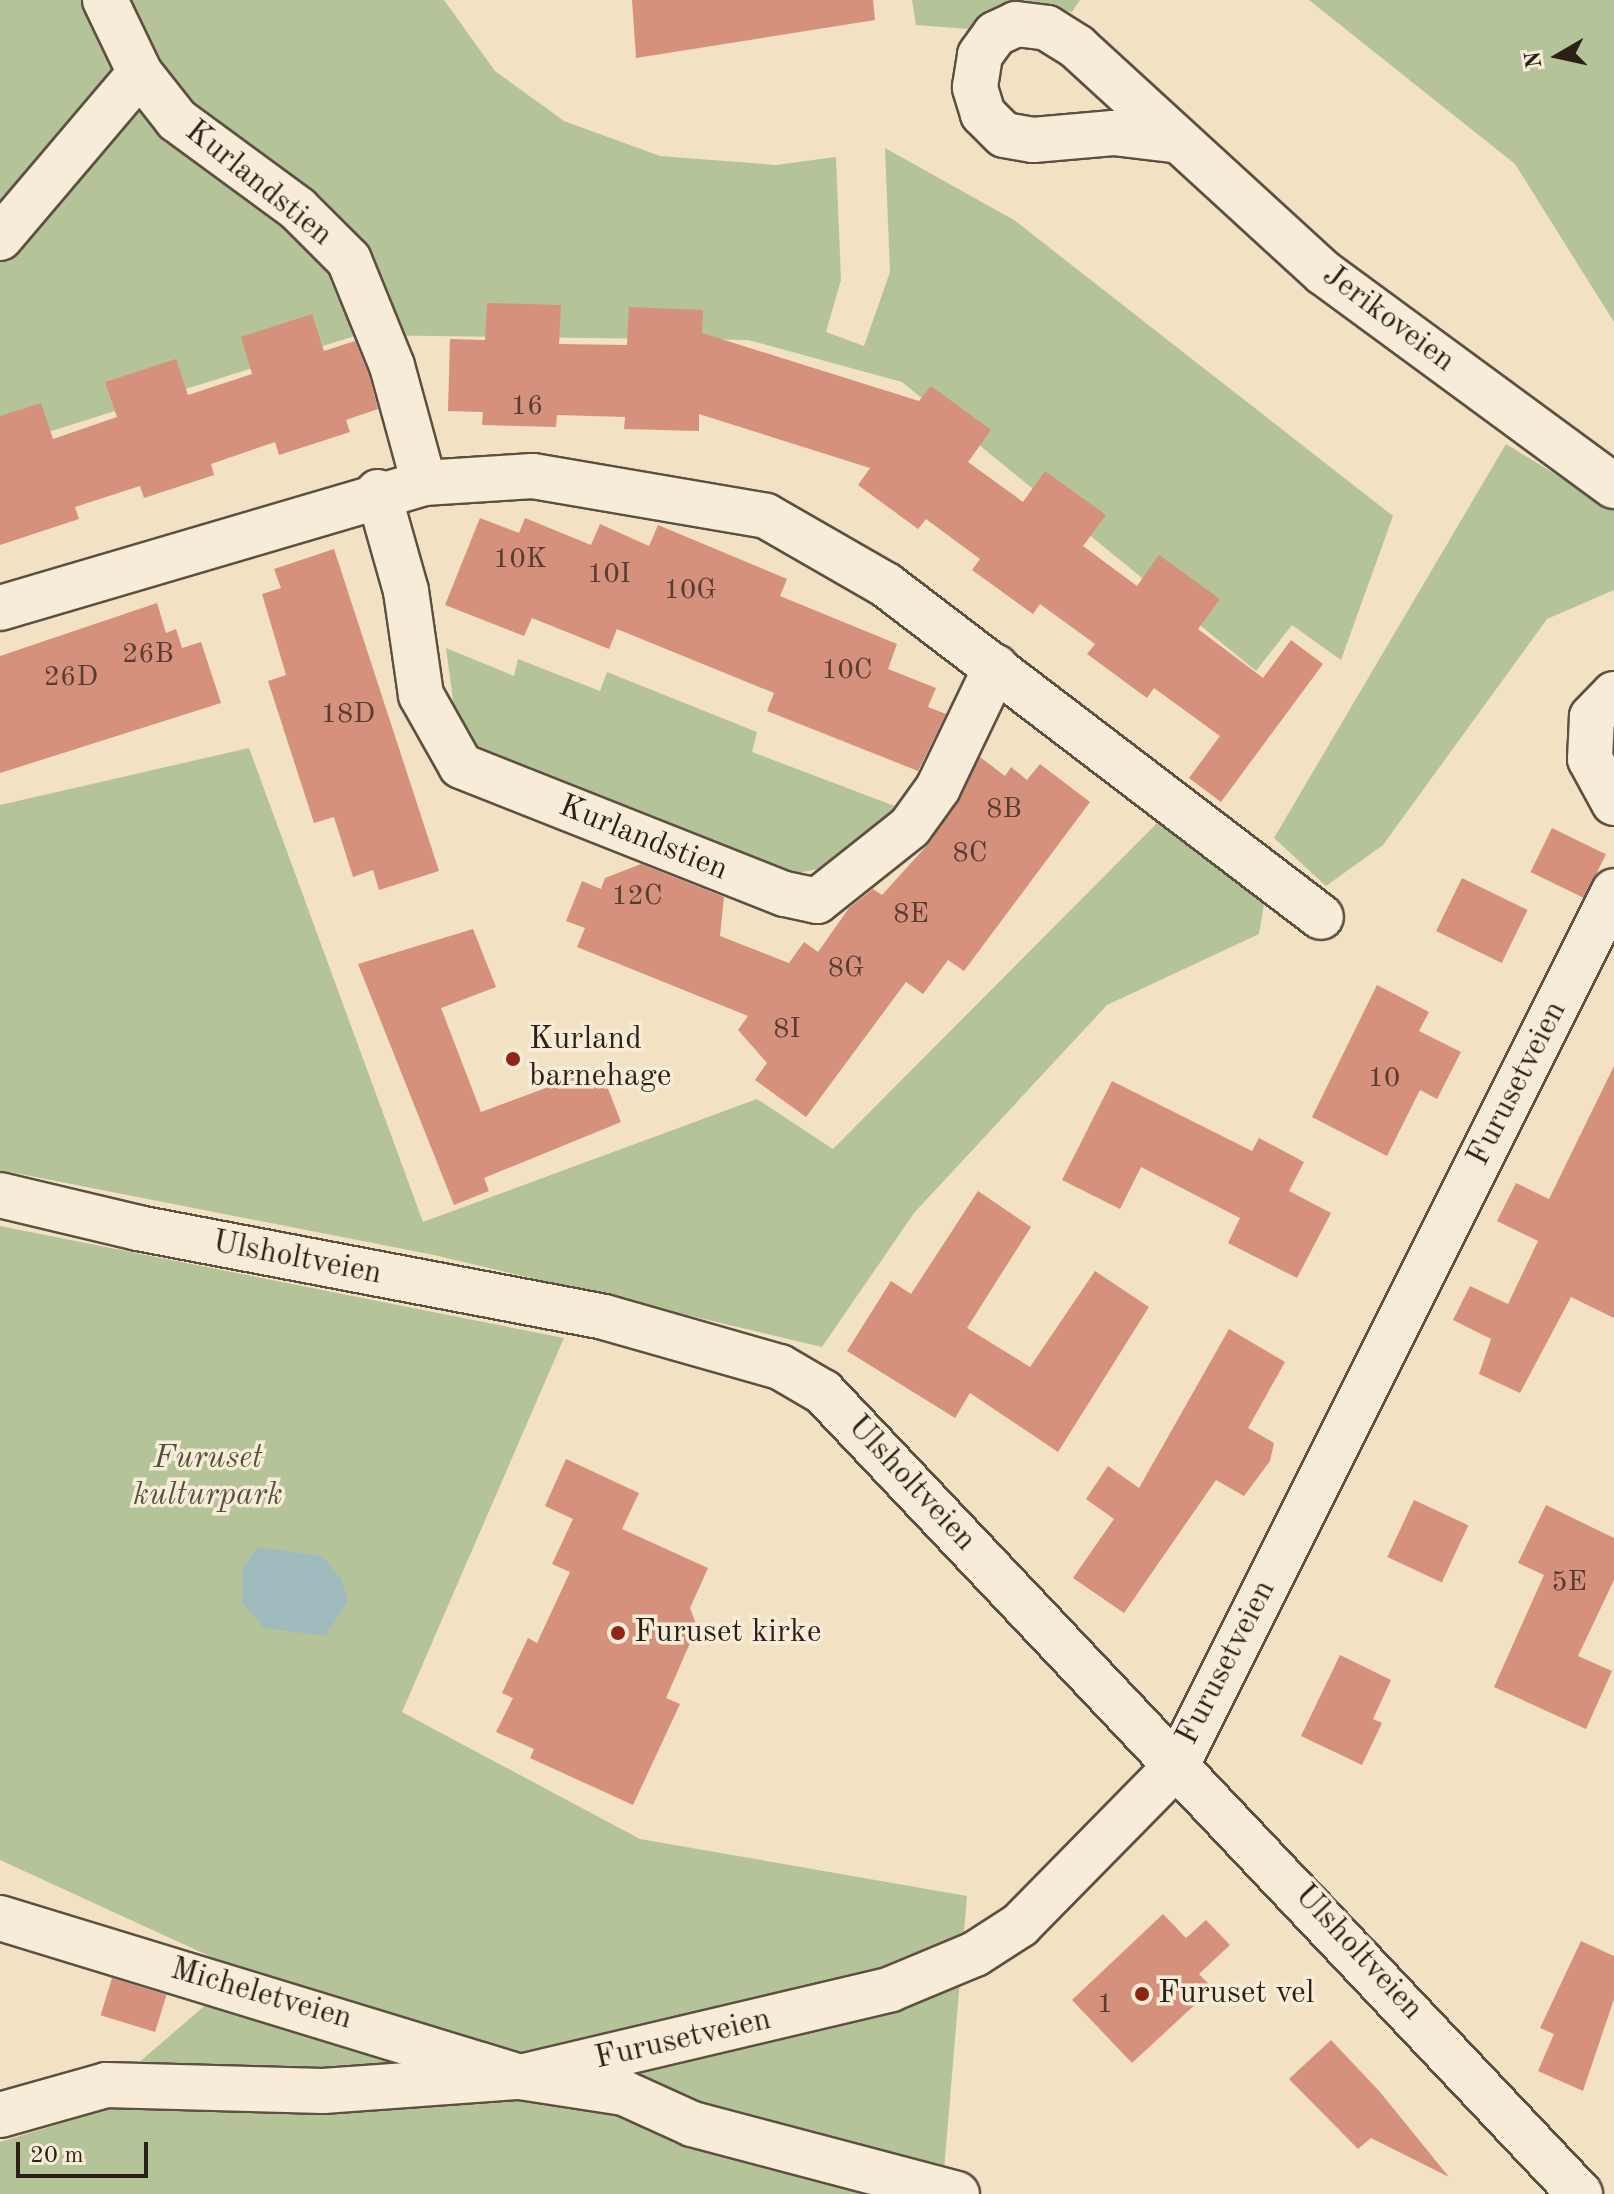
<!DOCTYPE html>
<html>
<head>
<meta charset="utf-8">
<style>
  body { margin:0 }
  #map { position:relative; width:1614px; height:2194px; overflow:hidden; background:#f2e1c3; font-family:"Old Standard TT",serif }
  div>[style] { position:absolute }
  .green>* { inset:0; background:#b5c498 }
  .water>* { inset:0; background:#a0bbbe }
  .building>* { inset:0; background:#d6917c; transform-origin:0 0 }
  .roads { filter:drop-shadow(2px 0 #5d5043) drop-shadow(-2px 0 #5d5043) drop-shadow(0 2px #5d5043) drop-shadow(0 -2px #5d5043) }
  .minor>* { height:44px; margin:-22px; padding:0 22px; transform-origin:22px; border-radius:22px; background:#f7ecd8 }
  .tertiary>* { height:44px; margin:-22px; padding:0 22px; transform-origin:22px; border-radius:22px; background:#f7ecd8 }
  .dots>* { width:22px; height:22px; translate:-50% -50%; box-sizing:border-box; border:4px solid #f7ecd8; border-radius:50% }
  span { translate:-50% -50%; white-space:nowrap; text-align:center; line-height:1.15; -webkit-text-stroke:7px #f7ecd8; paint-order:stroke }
  .number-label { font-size:28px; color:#563c31 }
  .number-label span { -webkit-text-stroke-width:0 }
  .street-label { font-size:32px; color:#2b1f18 }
  .poi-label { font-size:32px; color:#2b1f18 }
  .left { translate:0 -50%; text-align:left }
  .park-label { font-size:32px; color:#54513e; font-style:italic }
  .north { position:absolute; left:1518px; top:16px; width:80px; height:80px; -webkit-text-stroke:6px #f7ecd8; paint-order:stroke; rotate:261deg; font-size:22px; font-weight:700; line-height:32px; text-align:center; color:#2b1f18 }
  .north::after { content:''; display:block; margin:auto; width:28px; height:36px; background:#2b1f18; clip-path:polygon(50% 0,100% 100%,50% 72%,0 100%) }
  .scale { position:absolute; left:16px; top:2142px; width:132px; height:36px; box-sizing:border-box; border:4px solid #2b1f18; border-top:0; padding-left:10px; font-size:24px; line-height:28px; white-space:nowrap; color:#2b1f18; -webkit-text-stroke:6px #f7ecd8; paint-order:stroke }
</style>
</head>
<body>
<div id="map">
  <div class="green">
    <div style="clip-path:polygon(0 0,444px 0,495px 71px,564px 121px,660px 156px,776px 165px,836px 157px,841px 280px,826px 332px,864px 346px,890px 272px,885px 148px,1014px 220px,1393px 516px,1341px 660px,1292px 625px,1256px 671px,902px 382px,748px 340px,358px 335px,0 447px)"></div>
    <div style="clip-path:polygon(912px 0,1080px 0,1072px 12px,1011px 3px,968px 29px,916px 25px)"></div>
    <div style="clip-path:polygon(1309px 0,1614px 0,1614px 322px,1515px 164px)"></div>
    <div style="clip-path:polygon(1506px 444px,1614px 510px,1614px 590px,1547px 619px,1383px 845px,1326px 886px,1274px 838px)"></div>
    <div style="clip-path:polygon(446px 648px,514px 676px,518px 659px,600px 691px,607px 672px,757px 732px,752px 752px,900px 808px,832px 866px,788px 875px,480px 753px,456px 722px)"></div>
    <div style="clip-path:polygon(249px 748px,423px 1222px,757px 1099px,833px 1149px,1170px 810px,1266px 893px,1259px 934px,1107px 1005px,914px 1213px,822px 1347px,434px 1255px,0 1170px,0 805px)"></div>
    <div style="clip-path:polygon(0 1226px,564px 1338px,402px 1712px,640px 1839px,967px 1896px,942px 2194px,0 2194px,0 2142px,72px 2120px,244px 1972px,0 1860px)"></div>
  </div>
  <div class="water">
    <div style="clip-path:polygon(257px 1547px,322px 1556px,342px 1580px,348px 1602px,325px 1636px,264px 1628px,242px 1603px,242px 1570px)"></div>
  </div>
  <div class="building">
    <div style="clip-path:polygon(632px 0,873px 0,875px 20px,636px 58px)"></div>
    <div style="clip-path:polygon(487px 303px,561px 305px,559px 344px,627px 345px,629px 307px,703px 310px,702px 333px,919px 401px,931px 386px,991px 430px,968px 462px,1023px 502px,1045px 471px,1106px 515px,1083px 546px,1137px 586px,1159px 555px,1220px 599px,1198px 629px,1263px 678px,1291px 640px,1323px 664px,1221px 802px,1189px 778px,1220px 736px,1154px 688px,1147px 698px,1087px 654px,1095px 644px,1040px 604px,1033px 614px,972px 570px,980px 559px,926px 519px,918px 529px,858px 485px,870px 468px,699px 414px,699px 431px,624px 429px,625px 417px,557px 415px,556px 427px,482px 425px,483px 412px,448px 411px,450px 339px,485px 340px)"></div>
    <div style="clip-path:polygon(312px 314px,324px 351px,355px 341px,369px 375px,378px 409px,346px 420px,350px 432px,279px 455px,275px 442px,211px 464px,214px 475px,144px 498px,140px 486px,75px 507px,79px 519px,0 545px,0 416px,41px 403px,53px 439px,117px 417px,105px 382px,176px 359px,188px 395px,252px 374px,241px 337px)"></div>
    <div style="clip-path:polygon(480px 518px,519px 533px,525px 518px,591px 545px,600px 524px,649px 546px,658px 525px,787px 579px,780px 596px,897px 644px,888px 669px,936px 688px,928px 707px,946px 714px,918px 771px,767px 711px,774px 693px,617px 629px,609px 649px,532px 618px,524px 636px,445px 605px)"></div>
    <div style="clip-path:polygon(334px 549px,439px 871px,379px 890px,373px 870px,353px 877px,334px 817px,314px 823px,268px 681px,286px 675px,262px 594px,281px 588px,274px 569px)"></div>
    <div style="clip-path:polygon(157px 603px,166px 633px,176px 629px,182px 648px,201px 642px,221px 703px,0 773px,0 656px)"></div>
    <div style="clip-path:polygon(980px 757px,1005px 776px,1011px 767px,1027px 780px,1040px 764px,1090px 802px,964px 971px,948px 960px,923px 994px,906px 982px,806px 1117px,755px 1080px,767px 1063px,738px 1030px,748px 1016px,577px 947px,585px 928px,566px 921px,582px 881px,601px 889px,605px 878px,641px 864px,724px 897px,720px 936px,789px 963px,804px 942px,818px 952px,849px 908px,873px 889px,882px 895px,930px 842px)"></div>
    <div style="left:1552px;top:828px;width:60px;height:49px;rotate:26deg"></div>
    <div style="left:1462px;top:878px;width:73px;height:59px;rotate:26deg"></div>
    <div style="clip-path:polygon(473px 929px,496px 987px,441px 1008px,481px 1112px,600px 1068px,621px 1122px,484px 1178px,489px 1191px,454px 1205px,358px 964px)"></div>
    <div style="clip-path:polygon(1377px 985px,1429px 1012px,1419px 1031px,1461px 1052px,1437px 1099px,1420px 1090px,1387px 1156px,1312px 1117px)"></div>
    <div style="clip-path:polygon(1614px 1066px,1614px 1318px,1571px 1297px,1520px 1393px,1479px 1374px,1491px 1339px,1453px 1320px,1470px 1286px,1508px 1304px,1538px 1241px,1497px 1221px,1516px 1183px,1549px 1199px)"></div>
    <div style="clip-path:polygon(1112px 1081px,1252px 1151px,1259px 1138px,1304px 1162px,1289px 1191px,1331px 1213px,1297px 1278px,1228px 1243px,1240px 1218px,1141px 1167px,1120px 1209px,1062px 1180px)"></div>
    <div style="clip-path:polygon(978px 1191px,1031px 1227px,967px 1328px,1030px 1367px,1095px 1271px,1149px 1307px,1058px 1452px,970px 1393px,955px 1418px,847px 1351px,891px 1281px,911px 1294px)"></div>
    <div style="clip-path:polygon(1229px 1329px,1285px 1362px,1248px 1428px,1274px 1443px,1270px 1461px,1244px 1496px,1216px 1480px,1124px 1613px,1073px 1578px,1114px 1519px,1086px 1499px,1108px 1466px,1139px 1488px)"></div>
    <div style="clip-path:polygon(566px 1459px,639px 1493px,622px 1529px,708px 1568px,690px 1608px,697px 1627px,666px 1698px,680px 1704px,633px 1805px,530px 1758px,534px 1749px,496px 1732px,513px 1698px,502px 1693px,528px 1638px,537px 1643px,570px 1572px,552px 1564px,573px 1519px,545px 1506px)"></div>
    <div style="left:1414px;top:1500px;width:60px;height:63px;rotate:25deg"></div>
    <div style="clip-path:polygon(1546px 1505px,1614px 1538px,1614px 1580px,1578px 1656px,1612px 1671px,1586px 1729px,1494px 1687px,1544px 1575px,1518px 1563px)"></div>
    <div style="clip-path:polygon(1340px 1655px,1391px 1680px,1373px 1719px,1382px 1723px,1362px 1765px,1301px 1736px)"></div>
    <div style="clip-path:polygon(1163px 1914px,1186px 1938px,1206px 1920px,1230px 1945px,1199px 1974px,1213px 1988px,1132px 2063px,1072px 2000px)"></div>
    <div style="clip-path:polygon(1581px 1941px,1614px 1956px,1614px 1999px,1583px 2091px,1538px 2071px,1554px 2034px,1540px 2028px)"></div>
    <div style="left:112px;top:1978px;width:57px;height:39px;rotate:17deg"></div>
    <div style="clip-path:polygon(1331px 2040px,1380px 2092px,1449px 2177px,1371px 2138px,1358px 2149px,1289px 2079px)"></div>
  </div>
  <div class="roads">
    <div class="minor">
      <div style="left:105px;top:0;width:81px;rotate:64.4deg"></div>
      <div style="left:140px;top:73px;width:60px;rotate:51.8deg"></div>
      <div style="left:177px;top:120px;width:150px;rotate:36.3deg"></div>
      <div style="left:298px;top:209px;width:72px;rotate:45deg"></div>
      <div style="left:349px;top:260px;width:114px;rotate:67.9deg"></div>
      <div style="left:392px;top:366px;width:121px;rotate:74.7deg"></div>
      <div style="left:0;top:238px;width:216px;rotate:-49.7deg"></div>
      <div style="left:378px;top:492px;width:103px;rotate:74.2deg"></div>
      <div style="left:406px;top:591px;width:105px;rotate:81.8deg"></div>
      <div style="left:421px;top:695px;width:81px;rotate:60.6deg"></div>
      <div style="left:461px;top:766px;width:348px;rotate:21.6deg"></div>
      <div style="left:785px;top:894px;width:33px;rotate:12deg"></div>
      <div style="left:817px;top:901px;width:119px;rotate:-38.5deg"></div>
      <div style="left:910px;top:827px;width:48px;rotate:-54.3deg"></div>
      <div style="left:938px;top:788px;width:134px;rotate:-64.4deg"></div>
      <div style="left:0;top:608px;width:442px;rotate:-16.4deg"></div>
      <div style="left:424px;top:483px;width:109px;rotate:-3.7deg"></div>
      <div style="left:533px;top:476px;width:236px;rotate:9.7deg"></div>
      <div style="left:766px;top:516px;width:138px;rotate:29.9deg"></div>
      <div style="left:886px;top:585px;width:547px;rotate:37.35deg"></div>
      <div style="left:1614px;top:694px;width:32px;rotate:134deg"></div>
      <div style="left:1592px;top:717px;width:42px;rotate:92.7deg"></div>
      <div style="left:1590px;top:759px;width:50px;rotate:61.4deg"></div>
      <div style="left:0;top:1195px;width:142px;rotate:13.4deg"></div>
      <div style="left:138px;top:1228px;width:474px;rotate:10.8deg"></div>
      <div style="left:604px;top:1317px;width:183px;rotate:15.9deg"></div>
      <div style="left:780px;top:1367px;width:50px;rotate:30.2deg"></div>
      <div style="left:823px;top:1392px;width:1103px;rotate:46.65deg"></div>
      <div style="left:0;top:1918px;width:544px;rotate:17deg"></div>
      <div style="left:520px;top:2077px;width:105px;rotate:8.7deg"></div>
      <div style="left:624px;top:2093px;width:75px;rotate:24.5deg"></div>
      <div style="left:692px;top:2124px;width:274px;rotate:14.8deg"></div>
      <div style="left:0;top:2115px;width:110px;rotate:-15.8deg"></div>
      <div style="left:106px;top:2085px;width:217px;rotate:1.6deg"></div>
      <div style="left:323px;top:2091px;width:197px;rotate:-4.1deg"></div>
      <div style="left:520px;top:2077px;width:381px;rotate:-13.3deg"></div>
      <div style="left:891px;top:1989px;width:91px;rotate:-22.6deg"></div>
      <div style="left:975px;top:1954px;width:54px;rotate:-32.8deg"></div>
      <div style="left:1020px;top:1925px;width:224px;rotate:-45.5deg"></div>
      <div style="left:1177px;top:1765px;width:977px;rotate:-63.43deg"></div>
    </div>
    <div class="tertiary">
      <div style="left:1172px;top:140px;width:59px;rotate:-173.2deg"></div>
      <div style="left:1113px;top:133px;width:80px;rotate:175deg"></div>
      <div style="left:1033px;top:140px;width:29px;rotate:-170deg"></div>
      <div style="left:1004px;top:135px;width:30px;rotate:-135deg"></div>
      <div style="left:983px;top:114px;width:28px;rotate:-107deg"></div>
      <div style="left:975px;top:87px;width:32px;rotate:-81deg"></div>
      <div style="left:980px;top:55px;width:26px;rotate:-54deg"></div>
      <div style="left:995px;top:34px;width:23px;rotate:-25deg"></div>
      <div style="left:1016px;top:24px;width:31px;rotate:7deg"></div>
      <div style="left:1047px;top:28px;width:36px;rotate:32deg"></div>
      <div style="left:1077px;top:47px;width:335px;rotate:42.5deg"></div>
      <div style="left:1324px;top:273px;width:360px;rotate:36.3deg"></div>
    </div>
  </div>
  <div class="dots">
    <div style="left:513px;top:1059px;background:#8f2418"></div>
    <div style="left:618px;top:1633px;background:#8f2418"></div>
    <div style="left:1142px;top:1994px;background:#8f2418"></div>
  </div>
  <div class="number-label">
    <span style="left:527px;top:407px">16</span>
    <span style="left:520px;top:560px">10K</span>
    <span style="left:609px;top:575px">10I</span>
    <span style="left:690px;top:591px">10G</span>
    <span style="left:148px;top:655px">26B</span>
    <span style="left:847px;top:671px">10C</span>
    <span style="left:71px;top:678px">26D</span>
    <span style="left:348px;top:715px">18D</span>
    <span style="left:1004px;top:810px">8B</span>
    <span style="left:970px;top:854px">8C</span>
    <span style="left:637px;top:897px">12C</span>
    <span style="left:911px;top:915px">8E</span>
    <span style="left:846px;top:969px">8G</span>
    <span style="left:787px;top:1030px">8I</span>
    <span style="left:1384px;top:1079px">10</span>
    <span style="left:1569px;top:1583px">5E</span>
    <span style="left:1105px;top:2005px">1</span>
  </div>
  <div class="street-label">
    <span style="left:258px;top:184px;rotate:39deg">Kurlandstien</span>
    <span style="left:1388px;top:319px;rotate:37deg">Jerikoveien</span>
    <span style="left:643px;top:839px;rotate:22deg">Kurlandstien</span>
    <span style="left:1518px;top:1084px;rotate:-63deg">Furusetveien</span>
    <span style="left:297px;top:1259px;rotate:11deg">Ulsholtveien</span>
    <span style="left:911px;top:1484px;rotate:47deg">Ulsholtveien</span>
    <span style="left:1227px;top:1663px;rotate:-63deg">Furusetveien</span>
    <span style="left:1358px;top:1953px;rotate:47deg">Ulsholtveien</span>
    <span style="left:261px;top:1995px;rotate:16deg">Micheletveien</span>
    <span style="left:683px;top:2040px;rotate:-13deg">Furusetveien</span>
  </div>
  <div class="poi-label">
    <span class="left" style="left:529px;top:1059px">Kurland<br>barnehage</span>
    <span class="left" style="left:634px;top:1633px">Furuset kirke</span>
    <span class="left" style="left:1158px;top:1994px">Furuset vel</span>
  </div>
  <div class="park-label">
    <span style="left:208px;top:1478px">Furuset<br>kulturpark</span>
  </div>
  <div class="north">N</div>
  <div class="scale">20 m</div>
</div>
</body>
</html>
